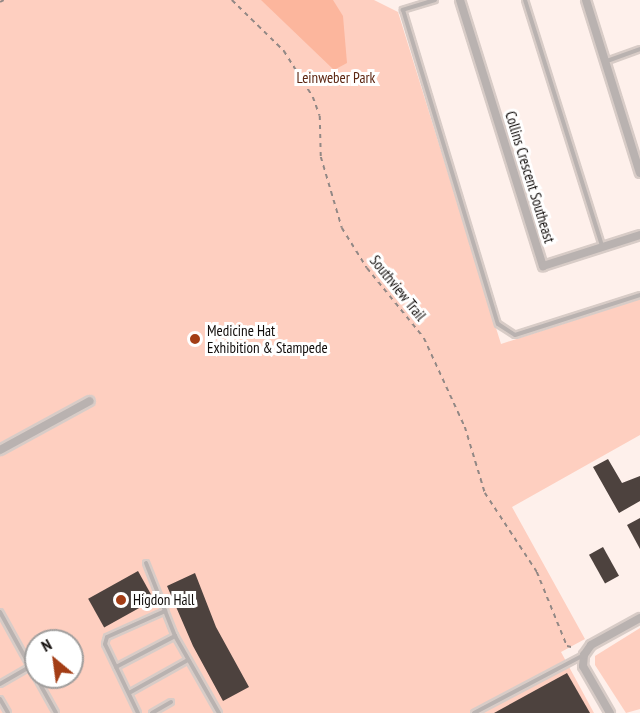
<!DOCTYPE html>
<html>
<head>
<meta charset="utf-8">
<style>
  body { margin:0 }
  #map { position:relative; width:640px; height:713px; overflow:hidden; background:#fef0eb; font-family:"PT Sans Narrow",sans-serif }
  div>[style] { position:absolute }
  .green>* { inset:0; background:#fecfc0 }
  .water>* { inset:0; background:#fcb69d }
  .building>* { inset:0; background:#4d423e; transform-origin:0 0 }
  .path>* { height:1.5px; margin-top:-0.75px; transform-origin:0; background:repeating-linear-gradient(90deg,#928885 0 4.5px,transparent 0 9px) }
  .roads { filter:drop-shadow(2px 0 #d8ccc7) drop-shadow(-2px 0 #d8ccc7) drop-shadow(0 2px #d8ccc7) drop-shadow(0 -2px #d8ccc7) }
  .service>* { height:4px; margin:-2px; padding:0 2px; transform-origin:2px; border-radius:2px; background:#b9b2b0 }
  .minor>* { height:8px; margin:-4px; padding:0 4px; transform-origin:4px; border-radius:4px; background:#b9b2b0 }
  .dots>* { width:16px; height:16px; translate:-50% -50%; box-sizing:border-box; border:3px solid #fff; border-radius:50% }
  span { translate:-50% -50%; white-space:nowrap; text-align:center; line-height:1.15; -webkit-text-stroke:6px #fff; paint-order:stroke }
  .park-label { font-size:15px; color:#5c2612 }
  .street-label { font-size:15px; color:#110d0b }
  .poi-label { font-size:15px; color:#110d0b }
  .left { translate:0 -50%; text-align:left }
  .north { position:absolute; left:24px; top:629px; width:60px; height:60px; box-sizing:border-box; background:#fff; border:2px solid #a09e9d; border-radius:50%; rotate:331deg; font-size:16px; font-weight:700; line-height:24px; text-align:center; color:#110d0b }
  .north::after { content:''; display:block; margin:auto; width:21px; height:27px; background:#a33d15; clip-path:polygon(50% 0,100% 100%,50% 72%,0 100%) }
</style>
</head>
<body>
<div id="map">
  <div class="green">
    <div style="clip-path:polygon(evenodd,0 0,374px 0,398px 12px,501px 344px,640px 299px,640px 435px,512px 507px,585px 639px,561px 652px,594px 713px,0 713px,0 0,36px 641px,72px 641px,72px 677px,36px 677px,36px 641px)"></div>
    <div style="clip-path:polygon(640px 628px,640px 709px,626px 713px,595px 665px,595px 656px)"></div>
  </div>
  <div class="water">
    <div style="clip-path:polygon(261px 0,333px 0,343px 16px,347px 63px,334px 70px)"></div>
  </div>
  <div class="building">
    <div style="clip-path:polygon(608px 459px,622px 483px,640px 476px,640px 501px,619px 513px,593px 467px)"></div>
    <div style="clip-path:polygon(640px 518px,640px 549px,627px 525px)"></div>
    <div style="left:603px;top:547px;width:33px;height:16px;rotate:61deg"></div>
    <div style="left:138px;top:571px;width:33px;height:57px;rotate:61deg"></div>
    <div style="clip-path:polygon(195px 573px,216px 627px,249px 687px,223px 701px,193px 646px,167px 586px)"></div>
    <div style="clip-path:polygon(567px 673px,590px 713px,494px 713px,534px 691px)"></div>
  </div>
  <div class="path">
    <div style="left:232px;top:0;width:73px;rotate:44.4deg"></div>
    <div style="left:284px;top:51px;width:54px;rotate:57.8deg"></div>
    <div style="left:313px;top:97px;width:20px;rotate:70deg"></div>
    <div style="left:320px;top:116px;width:41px;rotate:88.6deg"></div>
    <div style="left:321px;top:157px;width:74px;rotate:73.5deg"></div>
    <div style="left:342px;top:228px;width:47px;rotate:58deg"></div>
    <div style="left:367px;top:268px;width:90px;rotate:50.8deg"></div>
    <div style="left:424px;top:338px;width:98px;rotate:65.3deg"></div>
    <div style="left:465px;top:427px;width:69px;rotate:73.1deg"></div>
    <div style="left:485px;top:493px;width:95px;rotate:56.6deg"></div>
    <div style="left:537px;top:572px;width:80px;rotate:67.9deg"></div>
    <div style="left:567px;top:646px;width:9px;rotate:13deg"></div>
    <div style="left:0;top:2px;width:4px;rotate:-27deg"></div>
  </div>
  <div class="roads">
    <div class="service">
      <div style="left:435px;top:0;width:34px;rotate:163deg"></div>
      <div style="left:403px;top:10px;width:328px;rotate:73.2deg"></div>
      <div style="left:498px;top:324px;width:20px;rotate:33deg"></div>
      <div style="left:515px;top:335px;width:131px;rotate:-17.7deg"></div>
      <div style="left:525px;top:0;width:258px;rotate:72.6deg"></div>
      <div style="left:607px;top:61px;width:35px;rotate:-20deg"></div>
      <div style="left:146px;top:563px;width:79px;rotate:68.3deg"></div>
      <div style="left:175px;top:636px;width:89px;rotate:60.3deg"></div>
      <div style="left:0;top:612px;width:74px;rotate:61deg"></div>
      <div style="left:116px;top:667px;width:67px;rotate:-27.7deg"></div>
      <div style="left:36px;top:677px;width:41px;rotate:60.9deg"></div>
      <div style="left:0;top:684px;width:34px;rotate:-30deg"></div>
      <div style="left:129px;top:693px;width:68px;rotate:-29.2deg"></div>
      <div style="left:0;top:699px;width:16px;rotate:60deg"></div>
      <div style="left:138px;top:713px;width:76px;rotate:-115.6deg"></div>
      <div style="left:105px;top:644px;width:7px;rotate:-74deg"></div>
      <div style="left:107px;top:637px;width:64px;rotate:-24.1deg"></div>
      <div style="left:152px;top:713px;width:22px;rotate:-30deg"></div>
      <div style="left:474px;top:713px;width:122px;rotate:-27.8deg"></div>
    </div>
    <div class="minor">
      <div style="left:460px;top:0;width:279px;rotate:72.7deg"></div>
      <div style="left:543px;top:266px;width:102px;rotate:-17.7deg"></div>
      <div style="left:586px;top:0;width:181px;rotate:72.7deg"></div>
      <div style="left:0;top:450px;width:102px;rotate:-28.6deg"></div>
      <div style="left:610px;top:713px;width:54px;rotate:-119.9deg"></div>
      <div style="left:583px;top:666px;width:11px;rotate:-85deg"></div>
      <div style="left:584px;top:655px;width:12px;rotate:-55deg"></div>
      <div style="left:591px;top:645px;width:56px;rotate:-28.9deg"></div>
    </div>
  </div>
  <div class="dots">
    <div style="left:195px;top:339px;background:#a33d15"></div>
    <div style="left:121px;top:600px;background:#a33d15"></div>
  </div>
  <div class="park-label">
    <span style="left:336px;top:78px">Leinweber Park</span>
  </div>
  <div class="street-label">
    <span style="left:530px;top:177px;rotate:73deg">Collins Crescent Southeast</span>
    <span style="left:398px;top:288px;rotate:51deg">Southview Trail</span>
  </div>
  <div class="poi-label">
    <span class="left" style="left:207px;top:339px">Medicine Hat<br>Exhibition &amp; Stampede</span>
    <span class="left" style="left:133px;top:600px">Higdon Hall</span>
  </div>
  <div class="north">N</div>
</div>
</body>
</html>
